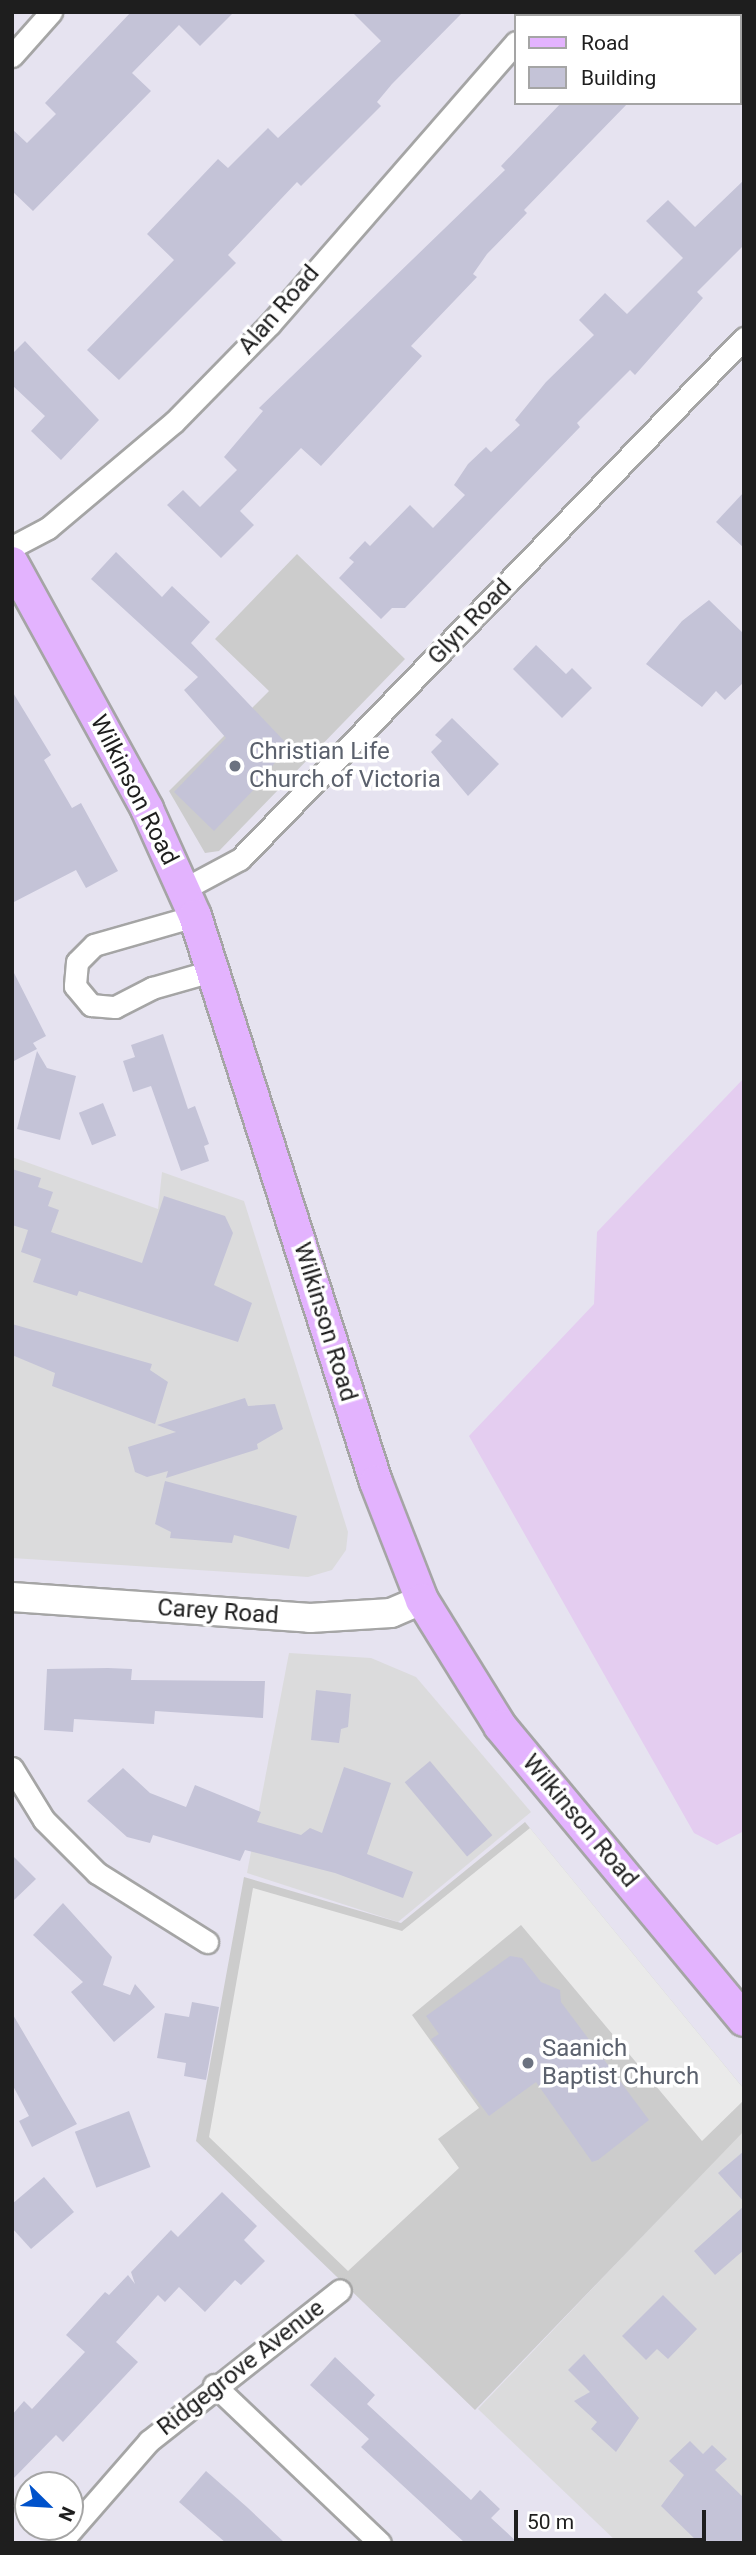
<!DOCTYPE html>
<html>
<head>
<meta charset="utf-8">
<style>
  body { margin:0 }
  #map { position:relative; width:756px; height:2555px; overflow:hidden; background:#e6e3f0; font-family:Roboto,sans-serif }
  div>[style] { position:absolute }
  .residential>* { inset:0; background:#dbdbdc }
  .religious>* { inset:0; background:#ccc }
  .farmland>* { inset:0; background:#e4cdf0 }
  .parking>* { inset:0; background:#eaeaea }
  .building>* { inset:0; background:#c4c3d7; transform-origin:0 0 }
  .roads { filter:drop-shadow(2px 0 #a5a5a5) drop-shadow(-2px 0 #a5a5a5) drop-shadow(0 2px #a5a5a5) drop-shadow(0 -2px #a5a5a5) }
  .minor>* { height:21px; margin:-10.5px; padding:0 10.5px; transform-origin:10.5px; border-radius:10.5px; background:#fff }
  .tertiary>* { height:28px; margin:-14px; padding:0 14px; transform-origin:14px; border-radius:14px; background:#fff }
  .secondary>* { height:32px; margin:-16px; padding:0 16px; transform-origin:16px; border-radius:16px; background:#e3b3fe }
  .dots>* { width:19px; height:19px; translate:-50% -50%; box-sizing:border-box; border:4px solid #fff; border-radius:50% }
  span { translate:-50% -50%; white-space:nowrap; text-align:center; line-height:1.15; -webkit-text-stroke:7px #fff; paint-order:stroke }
  .street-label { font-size:24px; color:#1e1e1e }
  .worship-label { font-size:24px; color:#5b616d }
  .left { translate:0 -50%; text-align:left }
  .frame { position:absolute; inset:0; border:14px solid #1e1e1e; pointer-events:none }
  .legend { position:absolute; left:514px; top:14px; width:228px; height:91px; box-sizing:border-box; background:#fff; border:2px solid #a5a5a5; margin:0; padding:9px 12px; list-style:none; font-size:21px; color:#1e1e1e }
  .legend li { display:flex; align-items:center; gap:14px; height:35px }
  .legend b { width:35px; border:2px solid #a5a5a5 }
  .north { position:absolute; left:14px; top:2471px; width:70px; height:70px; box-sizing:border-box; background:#fff; border:2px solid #a5a5a5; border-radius:50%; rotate:114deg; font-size:19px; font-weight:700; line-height:28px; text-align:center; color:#1e1e1e }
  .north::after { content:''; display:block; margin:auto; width:24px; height:32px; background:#0052cb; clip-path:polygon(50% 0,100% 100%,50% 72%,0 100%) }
  .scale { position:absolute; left:514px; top:2510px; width:192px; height:32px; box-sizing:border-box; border:4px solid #1e1e1e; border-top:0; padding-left:9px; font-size:21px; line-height:24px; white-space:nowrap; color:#1e1e1e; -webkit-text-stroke:5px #fff; paint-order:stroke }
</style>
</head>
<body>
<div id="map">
  <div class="residential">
    <div style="clip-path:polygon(12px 1157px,158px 1209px,162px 1172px,244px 1201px,348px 1532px,346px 1550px,332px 1570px,308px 1577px,12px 1558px)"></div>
    <div style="clip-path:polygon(289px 1653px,371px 1658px,416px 1677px,531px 1812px,398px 1922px,247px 1873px)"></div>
    <div style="clip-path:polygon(744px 2129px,744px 2543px,618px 2543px,478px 2409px)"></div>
  </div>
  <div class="religious">
    <div style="clip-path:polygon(297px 554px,405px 659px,219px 851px,205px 853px,169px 791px,269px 691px,215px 639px)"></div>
    <div style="clip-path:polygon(525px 1822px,744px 2089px,744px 2131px,475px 2410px,196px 2141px,244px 1877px,401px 1923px)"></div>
  </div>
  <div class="farmland">
    <div style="clip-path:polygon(744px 1078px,744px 1831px,717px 1845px,694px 1833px,469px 1436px,594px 1304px,597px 1232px)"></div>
  </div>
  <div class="parking">
    <div style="clip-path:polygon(530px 1828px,744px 2089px,744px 2100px,702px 2141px,521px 1925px,412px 2015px,479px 2108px,438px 2139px,459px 2168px,348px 2271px,209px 2137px,253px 1888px,402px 1931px)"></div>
  </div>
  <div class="building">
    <div style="clip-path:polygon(131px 12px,234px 12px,200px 46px,179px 25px,132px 73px,151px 91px,33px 211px,12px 191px,12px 129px,27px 143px,56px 114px,45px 103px)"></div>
    <div style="clip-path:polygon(352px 12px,463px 12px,392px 84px,377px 102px,381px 106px,301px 186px,297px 182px,228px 255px,236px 263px,119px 380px,87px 350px,174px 260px,147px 234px,218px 159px,228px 168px,268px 128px,278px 138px,381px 41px)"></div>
    <div style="clip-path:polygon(561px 103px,628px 103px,524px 210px,527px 213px,487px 254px,473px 274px,477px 277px,411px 346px,422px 356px,321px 466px,301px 448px,240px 511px,254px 525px,221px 558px,167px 505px,183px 490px,200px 507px,237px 470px,224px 457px,263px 411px,259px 408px,505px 170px,501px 166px)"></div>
    <div style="clip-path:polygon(744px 180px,744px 245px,697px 292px,703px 298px,635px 375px,630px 370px,577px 423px,580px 427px,405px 608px,392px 608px,381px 619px,339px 578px,354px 562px,349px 558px,365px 541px,370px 546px,410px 505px,433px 528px,465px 495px,454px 485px,468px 464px,486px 447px,491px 452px,520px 425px,515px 420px,546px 382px,594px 335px,579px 320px,605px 293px,627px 314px,683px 258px,646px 221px,668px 200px,695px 227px)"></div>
    <div style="clip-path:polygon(25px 341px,99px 420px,61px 460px,31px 431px,45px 416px,12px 385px,12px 354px)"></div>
    <div style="clip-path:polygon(744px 492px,744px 548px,716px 522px)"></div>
    <div style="clip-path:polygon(116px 552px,162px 597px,172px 586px,210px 622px,191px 643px,287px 744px,264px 779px,214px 831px,174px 792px,226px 738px,184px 690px,198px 677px,91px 579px)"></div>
    <div style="clip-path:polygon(709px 600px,744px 634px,744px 682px,725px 700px,716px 691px,702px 707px,646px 664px,682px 621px)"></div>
    <div style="clip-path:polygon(536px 645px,566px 674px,572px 668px,592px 688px,562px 718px,513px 669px)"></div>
    <div style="clip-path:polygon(12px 691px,51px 755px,44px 760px,72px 808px,81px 803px,118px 871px,86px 888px,76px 870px,12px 903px)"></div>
    <div style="clip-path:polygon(452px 718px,499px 764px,468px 796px,431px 752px,442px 741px,435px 735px)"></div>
    <div style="clip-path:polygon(12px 969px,46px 1036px,33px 1043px,37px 1049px,12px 1062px)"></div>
    <div style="clip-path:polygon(163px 1034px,188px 1109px,195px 1106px,209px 1144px,204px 1146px,209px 1161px,181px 1171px,151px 1086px,133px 1092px,123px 1061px,135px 1057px,131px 1045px)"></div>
    <div style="clip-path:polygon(37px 1051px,47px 1068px,76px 1076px,60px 1140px,17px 1129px)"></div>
    <div style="left:103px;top:1103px;width:35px;height:26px;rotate:68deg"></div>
    <div style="clip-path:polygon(12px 1169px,41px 1178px,38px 1187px,53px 1192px,48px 1206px,59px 1210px,51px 1232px,142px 1263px,164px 1196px,225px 1216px,233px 1233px,214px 1285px,252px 1303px,238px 1342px,79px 1291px,77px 1296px,33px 1282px,41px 1259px,21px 1252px,28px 1230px,12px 1225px)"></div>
    <div style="clip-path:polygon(12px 1324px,152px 1364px,150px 1370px,168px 1382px,155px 1424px,52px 1386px,55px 1373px,12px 1355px)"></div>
    <div style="clip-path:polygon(245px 1398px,248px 1406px,275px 1404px,283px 1429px,257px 1444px,258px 1449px,166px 1478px,168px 1471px,147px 1477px,135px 1472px,128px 1447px,176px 1432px,157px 1425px)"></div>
    <div style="clip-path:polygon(165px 1481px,297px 1516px,289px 1549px,234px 1535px,232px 1543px,170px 1538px,171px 1532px,155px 1524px)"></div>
    <div style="clip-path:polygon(108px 1668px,132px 1669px,131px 1680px,265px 1681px,263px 1718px,155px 1711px,154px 1724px,74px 1719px,73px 1732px,44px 1730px,47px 1669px)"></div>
    <div style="clip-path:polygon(316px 1690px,351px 1694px,348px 1727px,341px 1729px,339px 1743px,311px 1740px)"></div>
    <div style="left:430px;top:1761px;width:97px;height:33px;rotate:50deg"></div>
    <div style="clip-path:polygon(344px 1767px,391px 1783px,367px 1854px,413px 1872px,403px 1898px,335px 1873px,245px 1850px,240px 1861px,153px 1835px,150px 1843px,127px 1837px,87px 1801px,123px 1768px,150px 1793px,186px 1807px,195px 1785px,261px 1812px,257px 1822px,301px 1835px,310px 1828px,322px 1833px)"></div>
    <div style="clip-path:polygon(12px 1855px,36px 1879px,12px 1902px)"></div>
    <div style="clip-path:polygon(63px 1903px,112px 1957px,103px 1985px,130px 1995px,135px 1984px,155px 2007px,114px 2042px,71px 1992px,83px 1982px,33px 1935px)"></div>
    <div style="clip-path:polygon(510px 1956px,522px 1958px,541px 1982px,560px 1990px,561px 2002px,649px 2120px,598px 2160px,592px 2162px,536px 2082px,489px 2116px,431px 2039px,439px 2034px,426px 2016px)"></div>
    <div style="clip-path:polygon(192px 2002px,219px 2007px,206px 2080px,184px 2076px,186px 2063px,157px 2058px,165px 2013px,189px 2017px)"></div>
    <div style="clip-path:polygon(12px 2013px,77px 2124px,32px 2147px,19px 2121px,29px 2116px,12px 2084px)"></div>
    <div style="left:129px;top:2111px;width:60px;height:58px;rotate:69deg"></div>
    <div style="clip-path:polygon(744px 2151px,744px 2202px,718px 2173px)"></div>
    <div style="clip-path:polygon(44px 2177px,74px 2212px,31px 2249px,12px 2228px,12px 2204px)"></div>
    <div style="clip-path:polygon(222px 2192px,257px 2226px,244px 2240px,265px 2261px,241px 2285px,235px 2280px,205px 2312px,179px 2287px,165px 2302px,158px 2295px,116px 2342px,138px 2362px,63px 2442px,56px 2435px,12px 2480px,12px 2415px,24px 2401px,32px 2409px,85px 2352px,66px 2335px,105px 2292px,109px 2295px,128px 2275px,135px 2284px,131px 2272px,171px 2230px,178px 2237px)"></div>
    <div style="clip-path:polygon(744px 2206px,744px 2250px,715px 2275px,694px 2251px)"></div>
    <div style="clip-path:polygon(663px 2295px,697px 2329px,668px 2359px,657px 2349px,646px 2360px,622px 2336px)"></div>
    <div style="clip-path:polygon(584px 2354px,639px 2418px,616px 2452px,591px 2429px,597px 2422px,574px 2401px,590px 2392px,568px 2370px)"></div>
    <div style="clip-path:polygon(335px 2357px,375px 2395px,367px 2404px,471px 2500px,480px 2490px,500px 2509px,491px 2518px,518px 2543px,465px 2543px,361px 2447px,369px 2439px,310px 2385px)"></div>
    <div style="clip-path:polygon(690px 2441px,703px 2454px,712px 2445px,727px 2459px,715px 2470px,744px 2498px,744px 2543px,699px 2543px,661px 2506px,684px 2475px,669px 2461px)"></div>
    <div style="clip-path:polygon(206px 2471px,248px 2508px,285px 2543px,226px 2543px,179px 2502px)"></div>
  </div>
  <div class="roads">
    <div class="minor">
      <div style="left:541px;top:16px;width:5px;rotate:-53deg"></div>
      <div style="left:12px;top:56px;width:59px;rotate:-48.4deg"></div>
      <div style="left:12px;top:547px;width:41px;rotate:-27.8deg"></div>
      <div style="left:48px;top:528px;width:165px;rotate:-40.1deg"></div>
      <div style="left:174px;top:422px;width:137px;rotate:-45.6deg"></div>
      <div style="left:270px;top:324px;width:374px;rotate:-48.9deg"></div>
      <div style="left:184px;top:889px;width:64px;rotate:-28.2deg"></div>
      <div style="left:240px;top:859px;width:725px;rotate:-45.95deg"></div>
      <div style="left:195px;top:916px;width:105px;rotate:164deg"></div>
      <div style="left:94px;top:945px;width:24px;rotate:135deg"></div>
      <div style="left:77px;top:962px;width:24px;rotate:95deg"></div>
      <div style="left:75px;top:986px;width:25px;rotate:50deg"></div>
      <div style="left:91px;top:1005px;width:24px;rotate:5deg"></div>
      <div style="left:115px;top:1007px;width:42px;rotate:-27.2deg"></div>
      <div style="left:152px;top:988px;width:66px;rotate:-15.9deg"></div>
      <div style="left:12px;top:1768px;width:61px;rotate:58.4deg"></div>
      <div style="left:44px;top:1820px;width:75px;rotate:45deg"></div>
      <div style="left:97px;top:1873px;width:130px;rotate:32.1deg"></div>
      <div style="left:214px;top:2385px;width:229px;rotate:43.6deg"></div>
      <div style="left:60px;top:2543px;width:135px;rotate:-48.9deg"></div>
      <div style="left:149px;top:2441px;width:243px;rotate:-38.3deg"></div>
    </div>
    <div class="tertiary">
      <div style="left:12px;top:1597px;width:299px;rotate:4deg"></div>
      <div style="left:310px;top:1618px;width:81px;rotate:-3.5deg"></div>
      <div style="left:391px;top:1613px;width:34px;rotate:-23deg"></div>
    </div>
    <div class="secondary">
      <div style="left:12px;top:563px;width:281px;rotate:61.2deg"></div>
      <div style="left:147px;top:809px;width:117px;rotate:65.8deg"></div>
      <div style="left:195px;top:916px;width:594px;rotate:72.27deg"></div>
      <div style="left:376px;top:1482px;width:127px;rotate:68.7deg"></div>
      <div style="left:422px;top:1600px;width:148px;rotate:58.2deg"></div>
      <div style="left:500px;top:1726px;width:382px;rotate:50.3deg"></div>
    </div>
  </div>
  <div class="dots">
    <div style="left:235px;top:766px;background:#6b7280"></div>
    <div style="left:528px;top:2063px;background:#6b7280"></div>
  </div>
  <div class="street-label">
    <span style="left:279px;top:310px;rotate:-49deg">Alan Road</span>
    <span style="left:470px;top:622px;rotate:-46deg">Glyn Road</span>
    <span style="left:134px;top:790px;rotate:63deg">Wilkinson Road</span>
    <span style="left:325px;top:1322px;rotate:73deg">Wilkinson Road</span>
    <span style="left:218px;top:1612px;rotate:4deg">Carey Road</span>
    <span style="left:580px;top:1821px;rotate:50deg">Wilkinson Road</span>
    <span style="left:241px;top:2368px;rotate:-38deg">Ridgegrove Avenue</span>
  </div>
  <div class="worship-label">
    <span class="left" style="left:249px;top:766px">Christian Life<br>Church of Victoria</span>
    <span class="left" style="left:542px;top:2063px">Saanich<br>Baptist Church</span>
  </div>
  <div class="frame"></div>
  <ul class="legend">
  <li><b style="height:9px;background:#e3b3fe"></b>Road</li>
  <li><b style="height:19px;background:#c4c3d7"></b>Building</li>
  </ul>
  <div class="north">N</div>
  <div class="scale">50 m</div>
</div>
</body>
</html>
